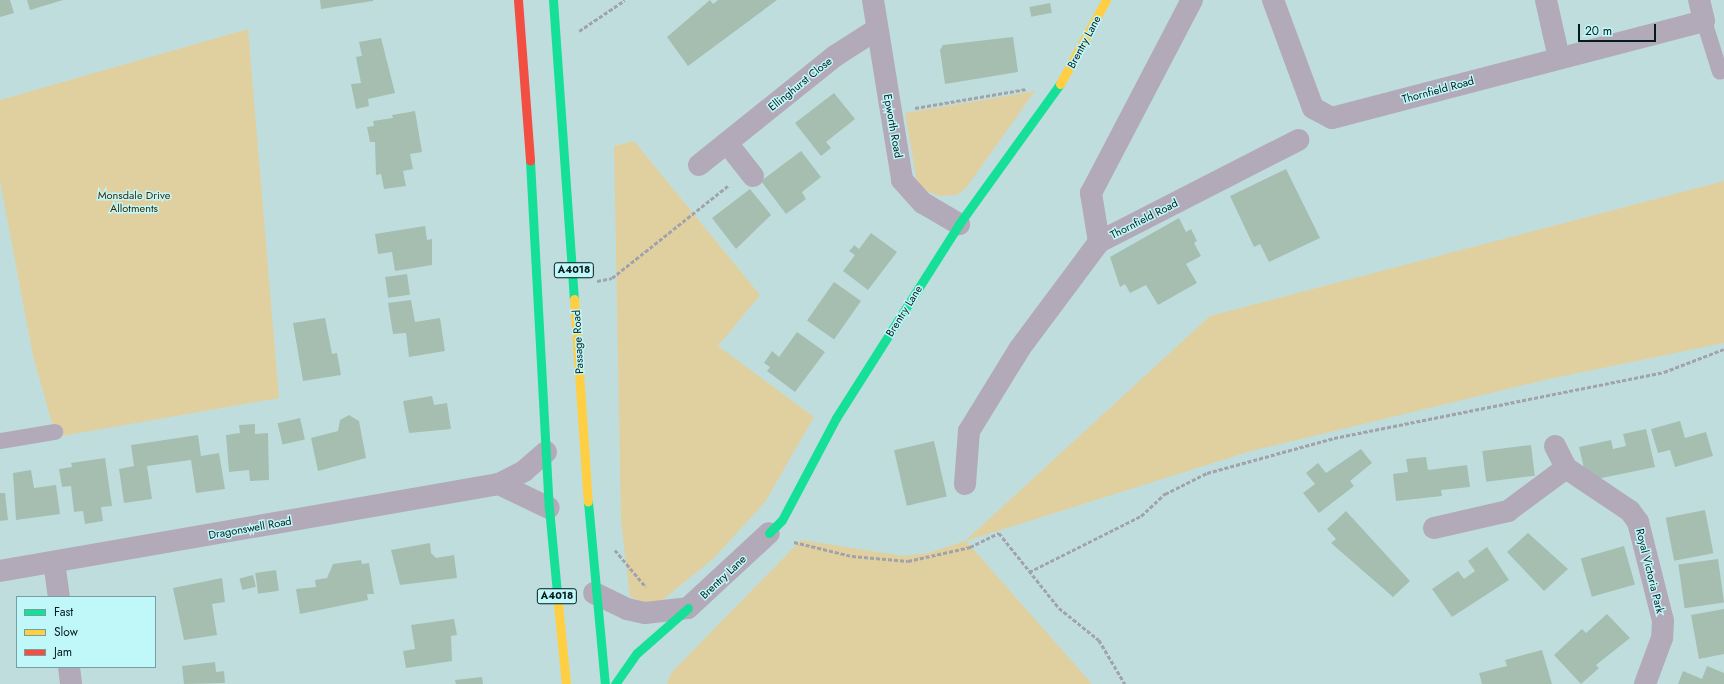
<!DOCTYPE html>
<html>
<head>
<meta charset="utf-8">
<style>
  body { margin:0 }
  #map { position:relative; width:1724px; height:684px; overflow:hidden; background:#c0ddde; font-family:Jost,sans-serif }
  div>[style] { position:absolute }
  .green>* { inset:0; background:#e0d09f }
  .building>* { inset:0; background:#a5beaf; transform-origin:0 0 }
  .path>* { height:2.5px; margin-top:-1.25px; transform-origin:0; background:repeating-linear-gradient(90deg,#a1a2ac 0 4px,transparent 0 6px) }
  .lane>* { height:16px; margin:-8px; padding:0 8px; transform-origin:8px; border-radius:8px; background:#b2aab9 }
  .street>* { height:22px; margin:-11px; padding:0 11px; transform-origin:11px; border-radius:11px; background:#b2aab9 }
  .fast>* { height:9px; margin:-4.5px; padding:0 4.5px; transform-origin:4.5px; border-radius:4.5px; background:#16e098 }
  .slow>* { height:9px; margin:-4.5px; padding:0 4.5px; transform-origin:4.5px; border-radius:4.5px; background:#ffcf43 }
  .jam>* { height:9px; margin:-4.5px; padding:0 4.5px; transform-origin:4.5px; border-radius:4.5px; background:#f24e42 }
  span { translate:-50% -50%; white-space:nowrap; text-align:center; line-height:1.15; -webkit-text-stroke:3px #c0f7f9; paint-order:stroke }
  .shield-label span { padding:1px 3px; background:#c0f7f9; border:1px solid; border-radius:3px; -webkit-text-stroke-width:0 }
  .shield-label { font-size:10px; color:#051a1b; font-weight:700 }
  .street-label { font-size:11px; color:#051a1b }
  .park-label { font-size:11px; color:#3f2900 }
  .legend { position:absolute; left:16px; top:596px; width:140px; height:72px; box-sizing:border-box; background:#c0f7f9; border:1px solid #759fa0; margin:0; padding:5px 7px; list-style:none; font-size:12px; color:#051a1b }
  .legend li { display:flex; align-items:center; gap:8px; height:20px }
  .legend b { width:20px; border:1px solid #759fa0 }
  .scale { position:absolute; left:1578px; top:24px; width:78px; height:18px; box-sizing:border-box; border:2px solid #051a1b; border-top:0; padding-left:5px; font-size:12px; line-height:14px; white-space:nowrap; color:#051a1b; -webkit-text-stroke:3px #c0f7f9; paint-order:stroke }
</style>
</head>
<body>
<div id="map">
  <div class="green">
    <div style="clip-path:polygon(248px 29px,279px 398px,56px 437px,33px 356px,0 181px,0 100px)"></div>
    <div style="clip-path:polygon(1035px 91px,966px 188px,957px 195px,940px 196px,926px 191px,917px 182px,905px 113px)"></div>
    <div style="clip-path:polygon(634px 141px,760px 295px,718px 346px,814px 417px,765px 502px,714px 558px,655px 606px,630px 597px,621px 521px,614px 146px)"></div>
    <div style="clip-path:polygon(1724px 181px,1724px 343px,1549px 379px,1251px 451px,966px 541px,1092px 684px,667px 684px,671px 673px,801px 540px,904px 556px,928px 553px,965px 541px,1210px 316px)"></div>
  </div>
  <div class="building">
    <div style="clip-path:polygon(0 0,10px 0,14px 13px,0 17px)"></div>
    <div style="clip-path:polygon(27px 0,63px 0,30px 10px)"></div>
    <div style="clip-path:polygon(320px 0,373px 0,373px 1px,321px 9px)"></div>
    <div style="clip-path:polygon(710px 0,713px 4px,718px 0,777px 0,688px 66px,667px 37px)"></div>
    <div style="left:1050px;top:3px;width:10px;height:21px;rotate:79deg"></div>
    <div style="clip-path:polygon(1013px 37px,1018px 72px,945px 84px,940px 50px,943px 45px)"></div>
    <div style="clip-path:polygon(381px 38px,395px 93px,368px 99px,369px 106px,356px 109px,351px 84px,361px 83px,356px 57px,362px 56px,359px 42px)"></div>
    <div style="clip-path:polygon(834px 93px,855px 119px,826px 142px,831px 148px,821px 156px,795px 123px)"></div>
    <div style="clip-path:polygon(415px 111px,422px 152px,410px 154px,413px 169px,403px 171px,406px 186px,384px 189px,381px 174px,376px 175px,375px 142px,370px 142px,367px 127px,374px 126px,373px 121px,393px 118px,392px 115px)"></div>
    <div style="clip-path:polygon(801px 151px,821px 177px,802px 192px,806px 199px,786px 214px,761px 181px)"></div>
    <div style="clip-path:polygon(1286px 169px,1320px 238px,1269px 262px,1260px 244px,1254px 247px,1230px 196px)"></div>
    <div style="clip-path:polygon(750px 189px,771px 215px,736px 249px,712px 218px)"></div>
    <div style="clip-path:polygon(1179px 218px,1186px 232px,1191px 229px,1197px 241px,1194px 243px,1201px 256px,1186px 264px,1197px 283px,1158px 305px,1146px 285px,1130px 293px,1125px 284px,1120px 287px,1110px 257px)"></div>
    <div style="clip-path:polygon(425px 226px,427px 240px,432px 239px,432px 265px,395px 271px,392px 252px,378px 254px,375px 234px)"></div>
    <div style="clip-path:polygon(871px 233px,897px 252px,868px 290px,843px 271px,855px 255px,849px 251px,852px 248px,854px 245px,859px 249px)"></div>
    <div style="left:407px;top:274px;width:21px;height:22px;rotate:82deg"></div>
    <div style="left:834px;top:282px;width:33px;height:47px;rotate:35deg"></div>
    <div style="clip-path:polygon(411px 300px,415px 322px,440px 318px,445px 351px,409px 357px,406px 333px,393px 334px,388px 303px)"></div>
    <div style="clip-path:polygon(325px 318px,332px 354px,337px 353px,341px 375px,303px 381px,293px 323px)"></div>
    <div style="clip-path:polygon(797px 332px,825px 352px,795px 392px,767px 371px,770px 367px,764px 363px,772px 351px,779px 357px)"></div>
    <div style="clip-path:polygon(432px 396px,434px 405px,447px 403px,451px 429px,409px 433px,403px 401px)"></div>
    <div style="clip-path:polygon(349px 415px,359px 421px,366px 458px,318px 471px,311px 438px,338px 431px,340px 420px)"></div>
    <div style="left:300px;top:418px;width:22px;height:23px;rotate:77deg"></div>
    <div style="clip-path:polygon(1680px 421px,1685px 438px,1706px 432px,1713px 456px,1675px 467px,1670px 450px,1658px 453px,1651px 429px)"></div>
    <div style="clip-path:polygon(255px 424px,255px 434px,268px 433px,269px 480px,250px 481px,249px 470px,229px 472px,226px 435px,240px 433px,239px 425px)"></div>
    <div style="clip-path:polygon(1646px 429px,1655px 467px,1587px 481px,1579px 447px,1611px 440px,1613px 449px,1626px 446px,1623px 434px)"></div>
    <div style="clip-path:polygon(198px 435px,201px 456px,219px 453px,225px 489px,196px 493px,191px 460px,147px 466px,152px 499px,124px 503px,119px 469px,134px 466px,131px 445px)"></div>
    <div style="left:934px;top:441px;width:57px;height:41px;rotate:77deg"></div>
    <div style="left:1531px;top:445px;width:31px;height:49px;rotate:83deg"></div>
    <div style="clip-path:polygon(1361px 449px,1372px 463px,1350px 481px,1354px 486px,1319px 513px,1303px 493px,1315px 484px,1306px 473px,1318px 463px,1326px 473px)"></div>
    <div style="clip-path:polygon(1426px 457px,1428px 470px,1467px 465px,1470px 487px,1441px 490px,1442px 496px,1396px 501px,1393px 474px,1408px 472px,1406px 459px)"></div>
    <div style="clip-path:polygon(105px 458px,112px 506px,101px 507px,103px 521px,85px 524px,83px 511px,74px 512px,71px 486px,62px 487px,59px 469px,72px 467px,71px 463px)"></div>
    <div style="clip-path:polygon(31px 470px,34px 488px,56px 485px,60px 514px,16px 520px,13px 473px)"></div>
    <div style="clip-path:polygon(0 493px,5px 493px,8px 520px,0 521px)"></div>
    <div style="left:1705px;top:510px;width:44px;height:40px;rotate:79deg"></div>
    <div style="clip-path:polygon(1346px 511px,1410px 581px,1393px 597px,1331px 543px,1336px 539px,1327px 529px)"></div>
    <div style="clip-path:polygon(1528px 533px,1568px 569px,1544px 591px,1507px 552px)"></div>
    <div style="clip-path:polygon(430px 543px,431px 553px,436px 558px,454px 555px,457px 578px,400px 585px,391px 550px)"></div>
    <div style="left:1624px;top:546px;width:40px;height:45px;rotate:74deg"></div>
    <div style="clip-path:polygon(1487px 547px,1509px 580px,1452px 617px,1432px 589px,1458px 571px,1464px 579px,1475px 571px,1468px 561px)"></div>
    <div style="left:1718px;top:559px;width:44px;height:40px;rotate:82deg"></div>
    <div style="clip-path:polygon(361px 560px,362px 564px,369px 563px,374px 594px,367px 594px,368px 600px,300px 614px,296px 589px,316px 587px,315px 580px,327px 578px,333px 564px)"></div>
    <div style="left:276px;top:570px;width:21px;height:21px;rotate:82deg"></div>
    <div style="left:253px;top:575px;width:12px;height:14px;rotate:76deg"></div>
    <div style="clip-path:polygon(222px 578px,225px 602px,212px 604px,217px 635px,184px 640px,173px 588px)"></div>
    <div style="clip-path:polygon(1724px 609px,1724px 654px,1699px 659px,1691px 615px)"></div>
    <div style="clip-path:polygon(1607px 614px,1630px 638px,1596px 665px,1599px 668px,1581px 684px,1554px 655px,1582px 629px,1586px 633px)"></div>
    <div style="clip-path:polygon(454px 619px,457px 635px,451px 636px,452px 661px,406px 668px,403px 651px,415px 649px,411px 625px)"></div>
    <div style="clip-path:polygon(1542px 650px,1552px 684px,1482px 684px,1479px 673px,1507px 666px,1505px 660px)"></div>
    <div style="clip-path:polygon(215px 662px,216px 672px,224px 671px,225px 683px,184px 684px,182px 666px)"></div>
    <div style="clip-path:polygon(1707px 666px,1724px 673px,1724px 684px,1678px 684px,1683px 671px,1702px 679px)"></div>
    <div style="clip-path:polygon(482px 677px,483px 684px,456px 684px,455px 680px)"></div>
  </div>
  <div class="path">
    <div style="left:579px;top:31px;width:55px;rotate:-34deg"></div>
    <div style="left:915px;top:108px;width:113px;rotate:-9.7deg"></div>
    <div style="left:597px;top:281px;width:15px;rotate:-11deg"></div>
    <div style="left:612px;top:278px;width:149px;rotate:-38.5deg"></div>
    <div style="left:794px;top:542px;width:60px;rotate:13.6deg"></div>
    <div style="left:852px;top:556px;width:56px;rotate:5.1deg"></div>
    <div style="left:908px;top:561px;width:64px;rotate:-12.7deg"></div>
    <div style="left:970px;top:547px;width:32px;rotate:-26deg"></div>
    <div style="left:999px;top:533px;width:96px;rotate:51.3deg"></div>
    <div style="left:1059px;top:608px;width:51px;rotate:38.7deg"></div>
    <div style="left:1099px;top:640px;width:51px;rotate:59.4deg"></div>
    <div style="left:615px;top:550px;width:48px;rotate:50deg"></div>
    <div style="left:1029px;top:572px;width:125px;rotate:-26.6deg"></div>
    <div style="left:1141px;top:516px;width:33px;rotate:-43deg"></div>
    <div style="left:1165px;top:494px;width:47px;rotate:-26.6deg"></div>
    <div style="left:1207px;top:473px;width:132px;rotate:-15.4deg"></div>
    <div style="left:1334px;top:438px;width:337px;rotate:-11.3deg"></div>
    <div style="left:1664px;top:372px;width:64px;rotate:-21deg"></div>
  </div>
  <div class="lane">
    <div style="left:1704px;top:21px;width:53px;rotate:72.6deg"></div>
    <div style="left:0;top:441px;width:56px;rotate:-9.3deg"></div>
  </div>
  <div class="street">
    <div style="left:873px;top:0;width:182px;rotate:80.8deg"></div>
    <div style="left:902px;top:180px;width:31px;rotate:48deg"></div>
    <div style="left:923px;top:203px;width:42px;rotate:30.3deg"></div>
    <div style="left:1273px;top:0;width:115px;rotate:69.7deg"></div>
    <div style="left:1313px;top:108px;width:21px;rotate:28deg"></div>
    <div style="left:1332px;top:118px;width:384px;rotate:-14.6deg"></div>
    <div style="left:1704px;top:21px;width:22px;rotate:-103deg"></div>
    <div style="left:1546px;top:0;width:59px;rotate:77.4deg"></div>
    <div style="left:727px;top:143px;width:42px;rotate:51.8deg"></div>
    <div style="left:699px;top:165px;width:174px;rotate:-38.7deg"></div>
    <div style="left:835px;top:56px;width:50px;rotate:-32.7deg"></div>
    <div style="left:1099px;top:242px;width:50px;rotate:-99.3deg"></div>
    <div style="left:1091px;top:193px;width:218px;rotate:-62.4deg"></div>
    <div style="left:1555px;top:446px;width:25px;rotate:63deg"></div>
    <div style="left:1566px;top:468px;width:77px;rotate:33.9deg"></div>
    <div style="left:1630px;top:511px;width:14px;rotate:54deg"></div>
    <div style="left:1638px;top:522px;width:102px;rotate:75.8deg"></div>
    <div style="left:1663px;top:621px;width:17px;rotate:93deg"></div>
    <div style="left:1662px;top:638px;width:49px;rotate:110.3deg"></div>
    <div style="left:499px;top:484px;width:55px;rotate:25.6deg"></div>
    <div style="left:965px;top:484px;width:53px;rotate:-85.7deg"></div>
    <div style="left:969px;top:431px;width:97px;rotate:-58.4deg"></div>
    <div style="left:1020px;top:348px;width:132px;rotate:-53.3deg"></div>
    <div style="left:1099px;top:242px;width:224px;rotate:-27.1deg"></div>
    <div style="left:1434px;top:528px;width:76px;rotate:-12.9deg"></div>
    <div style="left:1508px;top:511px;width:72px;rotate:-36.6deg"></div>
    <div style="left:54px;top:562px;width:35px;rotate:82deg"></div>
    <div style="left:0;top:571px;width:507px;rotate:-9.89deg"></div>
    <div style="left:499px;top:484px;width:28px;rotate:-27deg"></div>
    <div style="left:524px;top:471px;width:29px;rotate:-41deg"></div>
    <div style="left:594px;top:593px;width:37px;rotate:26deg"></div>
    <div style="left:627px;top:609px;width:18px;rotate:13deg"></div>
    <div style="left:645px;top:613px;width:43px;rotate:-6.6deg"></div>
    <div style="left:688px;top:608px;width:110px;rotate:-42.8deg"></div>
    <div style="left:69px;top:667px;width:17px;rotate:83deg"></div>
  </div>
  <div class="fast">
    <div style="left:553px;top:0;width:300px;rotate:86deg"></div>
    <div style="left:530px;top:161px;width:348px;rotate:86.9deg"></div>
    <div style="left:549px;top:508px;width:96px;rotate:84.6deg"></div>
    <div style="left:588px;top:502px;width:183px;rotate:84.7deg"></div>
    <div style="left:769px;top:533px;width:18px;rotate:-45deg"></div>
    <div style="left:782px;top:520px;width:115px;rotate:-62.1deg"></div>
    <div style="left:836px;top:418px;width:230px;rotate:-57.6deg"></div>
    <div style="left:959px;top:224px;width:173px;rotate:-54.2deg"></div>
    <div style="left:615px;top:684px;width:38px;rotate:-55deg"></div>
    <div style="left:637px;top:653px;width:68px;rotate:-41.4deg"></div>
  </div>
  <div class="slow">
    <div style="left:1060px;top:84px;width:96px;rotate:-61.3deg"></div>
    <div style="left:574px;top:299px;width:203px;rotate:86.1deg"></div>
    <div style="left:558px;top:604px;width:80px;rotate:84.3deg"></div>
  </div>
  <div class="jam">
    <div style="left:518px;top:0;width:161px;rotate:85.7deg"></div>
  </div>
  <div class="shield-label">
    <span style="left:574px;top:270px">A4018</span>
    <span style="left:557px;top:596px">A4018</span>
  </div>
  <div class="street-label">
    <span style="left:1084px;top:42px;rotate:-62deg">Brentry Lane</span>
    <span style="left:800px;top:84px;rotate:-39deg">Ellinghurst Close</span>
    <span style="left:1438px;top:90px;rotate:-15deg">Thornfield Road</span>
    <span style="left:893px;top:126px;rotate:80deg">Epworth Road</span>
    <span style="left:1144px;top:219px;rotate:-27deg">Thornfield Road</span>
    <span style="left:904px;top:311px;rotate:-58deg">Brentry Lane</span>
    <span style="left:578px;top:342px;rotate:-93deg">Passage Road</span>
    <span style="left:250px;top:528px;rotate:-10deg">Dragonswell Road</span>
    <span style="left:1650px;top:571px;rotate:76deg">Royal Victoria Park</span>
    <span style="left:723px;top:577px;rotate:-43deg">Brentry Lane</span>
  </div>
  <div class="park-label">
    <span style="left:134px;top:202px">Monsdale Drive<br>Allotments</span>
  </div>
  <ul class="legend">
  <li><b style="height:5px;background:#16e098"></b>Fast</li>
  <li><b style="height:5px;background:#ffcf43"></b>Slow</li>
  <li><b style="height:5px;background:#f24e42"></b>Jam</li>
  </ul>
  <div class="scale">20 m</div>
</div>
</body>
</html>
